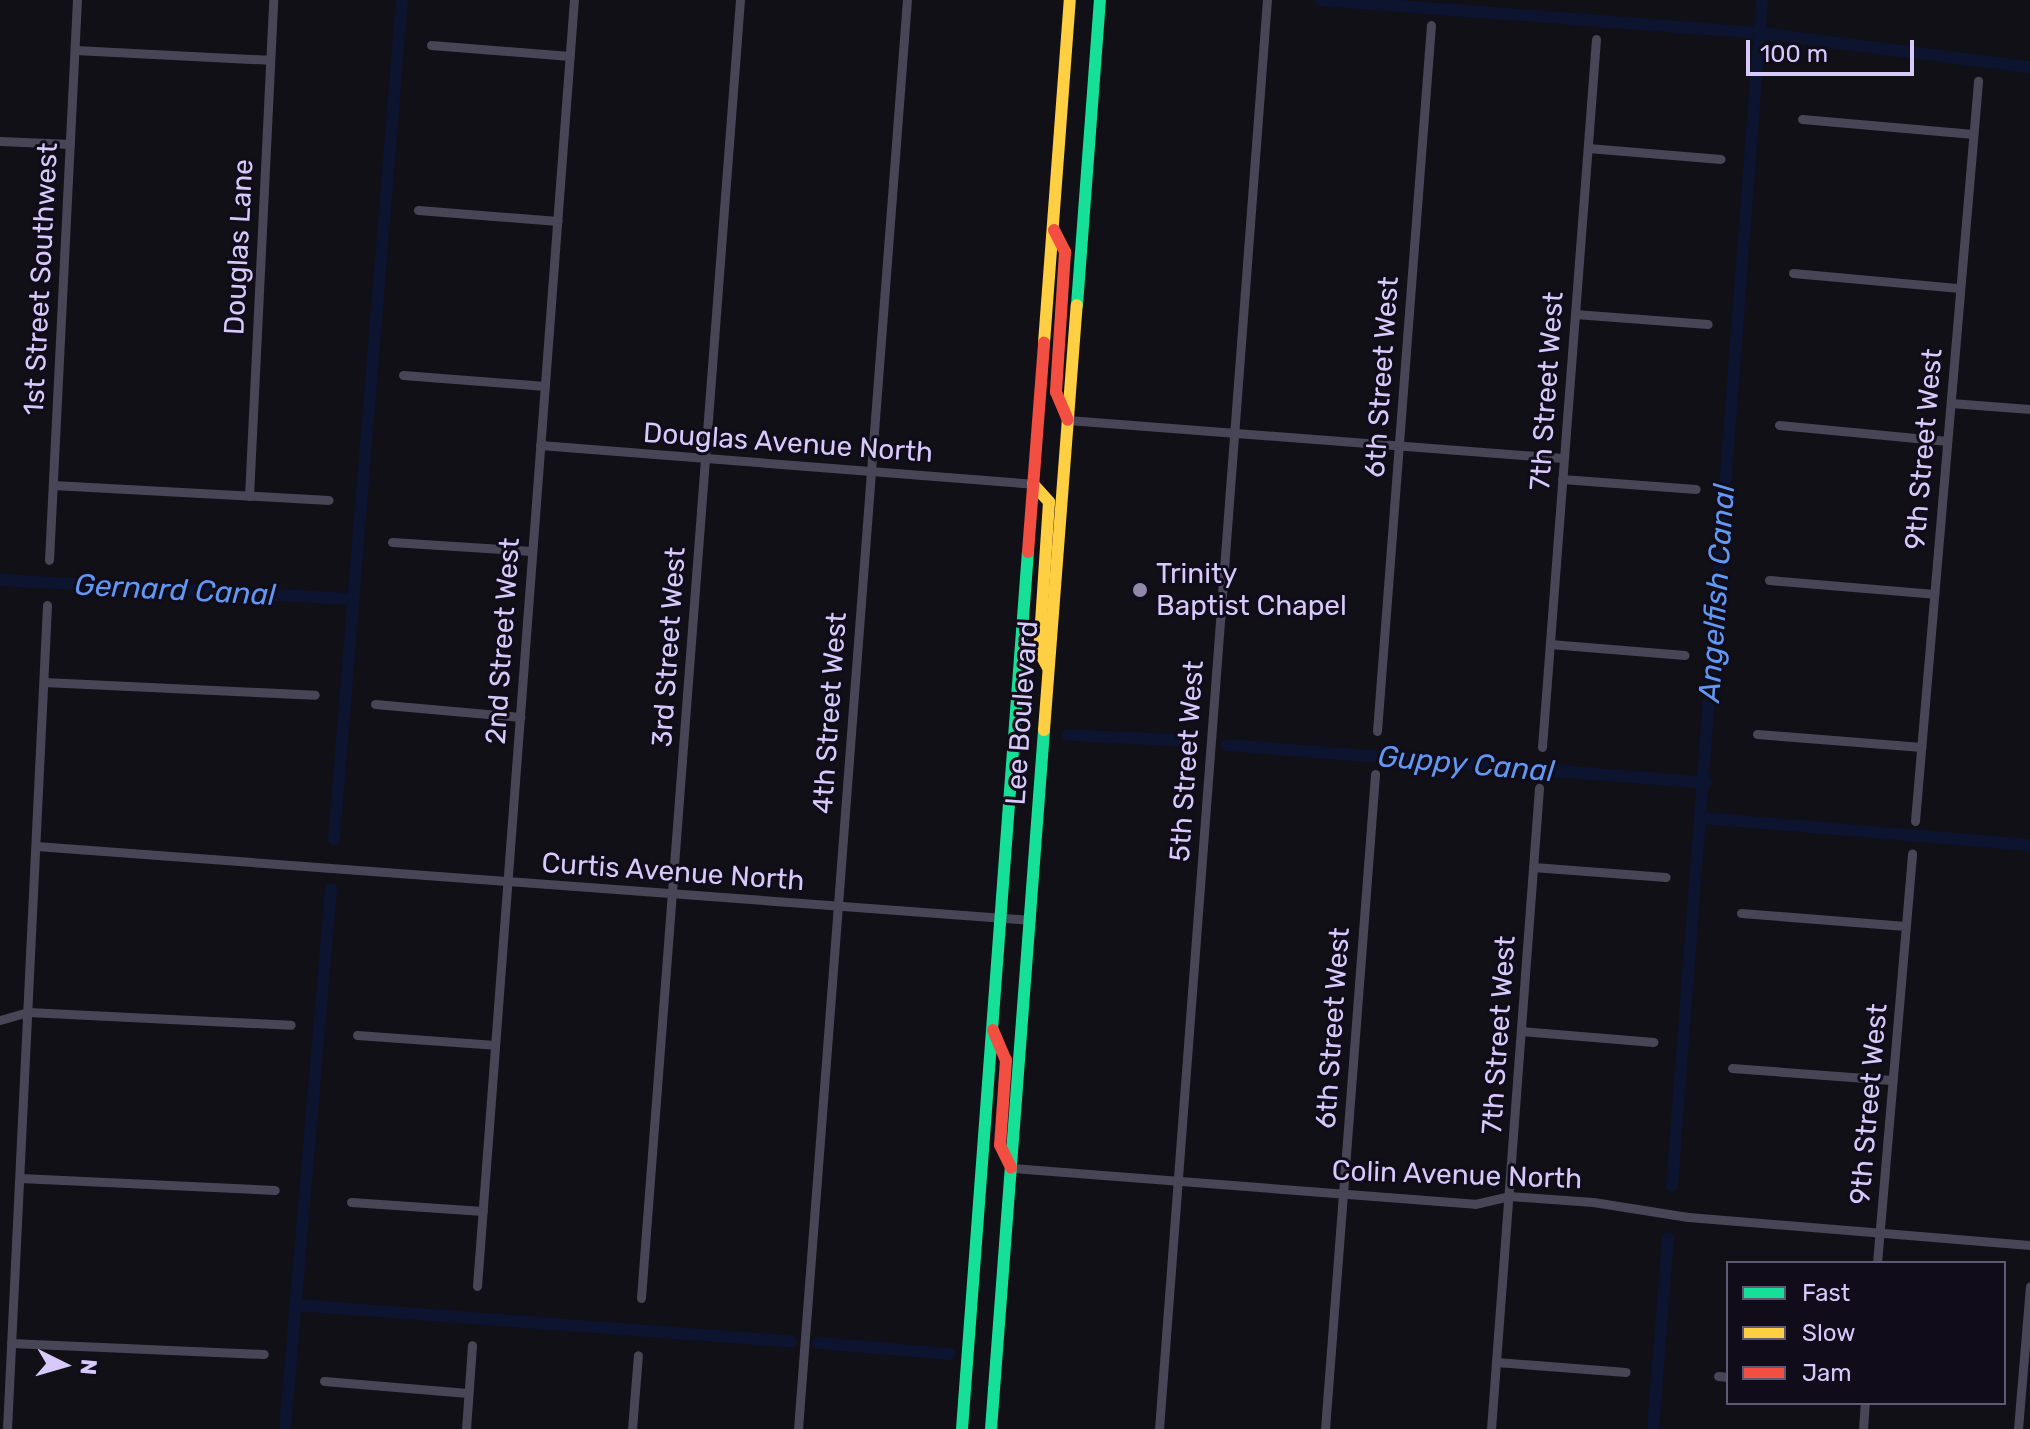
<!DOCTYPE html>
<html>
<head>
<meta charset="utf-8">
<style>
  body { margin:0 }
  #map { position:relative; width:2030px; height:1429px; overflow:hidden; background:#111016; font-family:Rubik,sans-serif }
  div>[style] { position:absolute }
  .canal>* { height:12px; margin:-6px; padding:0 6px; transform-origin:6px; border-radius:6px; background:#0c1430 }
  .street>* { height:9px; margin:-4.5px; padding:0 4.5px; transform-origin:4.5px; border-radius:4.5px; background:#484557 }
  .fast>* { height:12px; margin:-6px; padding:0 6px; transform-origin:6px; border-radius:6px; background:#16e098 }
  .slow>* { height:12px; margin:-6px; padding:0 6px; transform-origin:6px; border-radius:6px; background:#ffcf43 }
  .jam>* { height:12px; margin:-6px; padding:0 6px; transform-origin:6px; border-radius:6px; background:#f24e42 }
  .dots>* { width:22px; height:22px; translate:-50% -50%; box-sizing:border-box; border:4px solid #100c1a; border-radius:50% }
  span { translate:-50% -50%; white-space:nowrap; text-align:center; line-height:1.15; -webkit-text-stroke:6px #100c1a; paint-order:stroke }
  .street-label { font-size:28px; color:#d7c9fa }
  .poi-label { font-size:28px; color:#d7c9fa }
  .left { translate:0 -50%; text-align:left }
  .water-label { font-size:30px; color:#6198f1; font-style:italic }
  .legend { position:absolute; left:1726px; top:1261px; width:280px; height:144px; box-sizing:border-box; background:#100c1a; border:2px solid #605874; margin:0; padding:10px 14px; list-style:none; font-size:24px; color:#d7c9fa }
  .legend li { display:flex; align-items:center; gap:16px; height:40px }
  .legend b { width:40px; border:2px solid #605874 }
  .north { position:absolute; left:24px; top:1325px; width:80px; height:80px; -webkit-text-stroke:6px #100c1a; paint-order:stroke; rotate:95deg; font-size:22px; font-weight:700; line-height:32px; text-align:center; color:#d7c9fa }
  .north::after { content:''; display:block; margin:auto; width:28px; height:36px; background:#d7c9fa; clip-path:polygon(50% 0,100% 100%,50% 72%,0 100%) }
  .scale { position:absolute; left:1746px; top:40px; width:168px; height:36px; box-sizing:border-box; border:4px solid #d7c9fa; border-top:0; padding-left:10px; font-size:24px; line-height:28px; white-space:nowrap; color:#d7c9fa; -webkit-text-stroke:6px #100c1a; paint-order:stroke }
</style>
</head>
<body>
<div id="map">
  <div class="canal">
    <div style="left:1321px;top:0;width:439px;rotate:4.3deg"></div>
    <div style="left:1759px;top:33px;width:273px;rotate:7.2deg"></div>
    <div style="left:0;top:580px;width:352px;rotate:3.1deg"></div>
    <div style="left:1068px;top:735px;width:124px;rotate:2.8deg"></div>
    <div style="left:1227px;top:745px;width:480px;rotate:4.5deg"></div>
    <div style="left:1702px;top:818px;width:329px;rotate:4.7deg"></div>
    <div style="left:334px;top:839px;width:842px;rotate:-85.37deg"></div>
    <div style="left:1672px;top:1186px;width:1189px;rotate:-85.66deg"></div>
    <div style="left:295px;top:1305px;width:497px;rotate:4.2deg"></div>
    <div style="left:818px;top:1343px;width:132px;rotate:4.8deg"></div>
    <div style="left:285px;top:1429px;width:542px;rotate:-85.13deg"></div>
    <div style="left:1653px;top:1429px;width:191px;rotate:-85.5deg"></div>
  </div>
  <div class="street">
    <div style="left:431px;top:45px;width:139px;rotate:4.5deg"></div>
    <div style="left:75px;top:50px;width:195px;rotate:2.9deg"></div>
    <div style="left:1802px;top:119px;width:172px;rotate:5deg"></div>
    <div style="left:0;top:141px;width:70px;rotate:2.5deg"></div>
    <div style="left:1588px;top:148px;width:133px;rotate:4.7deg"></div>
    <div style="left:418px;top:210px;width:140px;rotate:4.5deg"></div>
    <div style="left:1793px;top:273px;width:167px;rotate:5.2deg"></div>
    <div style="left:1575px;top:314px;width:133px;rotate:4.3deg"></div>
    <div style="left:403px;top:375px;width:142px;rotate:4.4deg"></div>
    <div style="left:1951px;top:403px;width:79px;rotate:4.3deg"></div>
    <div style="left:1068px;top:420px;width:496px;rotate:4.4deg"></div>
    <div style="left:1779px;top:425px;width:169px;rotate:5.4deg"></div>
    <div style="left:540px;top:445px;width:495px;rotate:4.5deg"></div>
    <div style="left:1562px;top:479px;width:134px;rotate:4.3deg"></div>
    <div style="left:53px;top:485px;width:276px;rotate:3.1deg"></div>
    <div style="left:249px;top:496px;width:497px;rotate:-87.2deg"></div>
    <div style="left:392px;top:542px;width:140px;rotate:3.7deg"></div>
    <div style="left:49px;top:560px;width:561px;rotate:-87.14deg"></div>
    <div style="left:1769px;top:580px;width:166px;rotate:4.8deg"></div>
    <div style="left:1550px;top:644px;width:135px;rotate:4.7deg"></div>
    <div style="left:44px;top:682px;width:271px;rotate:2.7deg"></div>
    <div style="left:375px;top:704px;width:146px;rotate:5.1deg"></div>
    <div style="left:1377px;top:731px;width:708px;rotate:-85.63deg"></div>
    <div style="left:1757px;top:734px;width:165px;rotate:4.5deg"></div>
    <div style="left:1542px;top:747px;width:710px;rotate:-85.64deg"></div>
    <div style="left:1915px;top:821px;width:743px;rotate:-85.13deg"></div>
    <div style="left:36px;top:846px;width:998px;rotate:4.25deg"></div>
    <div style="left:1533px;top:867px;width:133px;rotate:4.3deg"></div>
    <div style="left:1741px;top:913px;width:165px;rotate:4.5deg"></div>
    <div style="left:0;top:1020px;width:29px;rotate:-16deg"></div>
    <div style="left:28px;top:1012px;width:263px;rotate:2.8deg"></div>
    <div style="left:1521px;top:1031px;width:133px;rotate:4.7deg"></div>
    <div style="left:357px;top:1035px;width:138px;rotate:4.1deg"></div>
    <div style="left:1732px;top:1068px;width:160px;rotate:4.3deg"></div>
    <div style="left:1011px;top:1168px;width:465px;rotate:4.4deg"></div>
    <div style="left:1475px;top:1204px;width:35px;rotate:-13deg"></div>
    <div style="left:1509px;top:1196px;width:84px;rotate:4.1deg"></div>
    <div style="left:1593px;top:1202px;width:96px;rotate:9deg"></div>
    <div style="left:1688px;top:1217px;width:343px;rotate:4.7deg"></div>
    <div style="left:20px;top:1178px;width:255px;rotate:2.7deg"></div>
    <div style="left:351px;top:1202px;width:132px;rotate:3.9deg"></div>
    <div style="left:1877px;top:1263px;width:411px;rotate:-85.1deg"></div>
    <div style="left:477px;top:1286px;width:1290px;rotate:-85.69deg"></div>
    <div style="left:641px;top:1298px;width:1302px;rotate:-85.64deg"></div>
    <div style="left:11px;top:1343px;width:253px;rotate:2.5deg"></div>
    <div style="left:1496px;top:1362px;width:130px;rotate:4.4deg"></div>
    <div style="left:1718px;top:1376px;width:10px;rotate:6deg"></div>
    <div style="left:324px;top:1381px;width:144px;rotate:4.8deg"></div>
    <div style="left:7px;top:1429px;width:825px;rotate:-87.22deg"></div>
    <div style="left:466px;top:1429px;width:84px;rotate:-85.9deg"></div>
    <div style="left:632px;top:1429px;width:74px;rotate:-85.4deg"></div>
    <div style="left:798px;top:1429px;width:1433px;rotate:-85.64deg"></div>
    <div style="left:1159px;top:1429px;width:1433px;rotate:-85.68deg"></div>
    <div style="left:1325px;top:1429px;width:657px;rotate:-85.63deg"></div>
    <div style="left:1491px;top:1429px;width:643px;rotate:-85.72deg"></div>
    <div style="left:1863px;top:1429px;width:26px;rotate:-86deg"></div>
    <div style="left:2018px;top:1429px;width:143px;rotate:-85.2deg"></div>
  </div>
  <div class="fast">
    <div style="left:1077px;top:305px;width:306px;rotate:-85.7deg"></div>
    <div style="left:962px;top:1429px;width:879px;rotate:-85.7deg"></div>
    <div style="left:991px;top:1429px;width:701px;rotate:-85.66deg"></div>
  </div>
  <div class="slow">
    <div style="left:1044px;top:343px;width:344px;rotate:-85.7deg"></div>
    <div style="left:1033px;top:484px;width:24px;rotate:48deg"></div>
    <div style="left:1049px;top:502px;width:149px;rotate:93.8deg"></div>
    <div style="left:1039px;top:651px;width:19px;rotate:62deg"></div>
    <div style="left:1044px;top:730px;width:426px;rotate:-85.6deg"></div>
  </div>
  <div class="jam">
    <div style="left:1054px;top:230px;width:25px;rotate:63deg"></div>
    <div style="left:1065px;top:252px;width:140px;rotate:93.7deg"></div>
    <div style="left:1056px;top:392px;width:30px;rotate:67deg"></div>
    <div style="left:1028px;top:552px;width:210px;rotate:-85.6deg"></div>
    <div style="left:993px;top:1030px;width:33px;rotate:67deg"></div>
    <div style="left:1006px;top:1060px;width:85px;rotate:94deg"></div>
    <div style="left:1000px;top:1145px;width:25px;rotate:64deg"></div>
  </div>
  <div class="dots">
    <div style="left:1140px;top:590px;background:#9288aa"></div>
  </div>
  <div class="street-label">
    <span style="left:239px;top:247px;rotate:-87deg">Douglas Lane</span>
    <span style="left:41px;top:279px;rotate:-87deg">1st Street Southwest</span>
    <span style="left:1382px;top:377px;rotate:-86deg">6th Street West</span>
    <span style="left:1547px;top:391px;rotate:-86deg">7th Street West</span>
    <span style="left:788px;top:443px;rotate:4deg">Douglas Avenue North</span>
    <span style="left:1924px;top:449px;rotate:-85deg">9th Street West</span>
    <span style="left:503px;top:641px;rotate:-86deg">2nd Street West</span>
    <span style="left:669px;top:647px;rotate:-86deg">3rd Street West</span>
    <span style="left:830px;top:713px;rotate:-86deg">4th Street West</span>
    <span style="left:1022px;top:713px;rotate:-86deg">Lee Boulevard</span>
    <span style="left:1187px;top:761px;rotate:-86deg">5th Street West</span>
    <span style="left:673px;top:872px;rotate:4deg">Curtis Avenue North</span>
    <span style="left:1333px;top:1028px;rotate:-86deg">6th Street West</span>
    <span style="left:1499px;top:1035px;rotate:-86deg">7th Street West</span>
    <span style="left:1869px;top:1104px;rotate:-85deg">9th Street West</span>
    <span style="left:1457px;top:1175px;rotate:2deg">Colin Avenue North</span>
  </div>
  <div class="poi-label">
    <span class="left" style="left:1156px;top:590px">Trinity<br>Baptist Chapel</span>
  </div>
  <div class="water-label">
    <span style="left:175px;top:590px;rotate:3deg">Gernard Canal</span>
    <span style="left:1717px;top:593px;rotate:-86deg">Angelfish Canal</span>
    <span style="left:1466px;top:764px;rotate:5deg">Guppy Canal</span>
  </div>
  <ul class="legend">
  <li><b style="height:10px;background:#16e098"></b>Fast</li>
  <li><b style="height:10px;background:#ffcf43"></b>Slow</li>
  <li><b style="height:10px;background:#f24e42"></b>Jam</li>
  </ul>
  <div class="north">N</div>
  <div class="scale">100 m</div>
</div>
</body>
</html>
